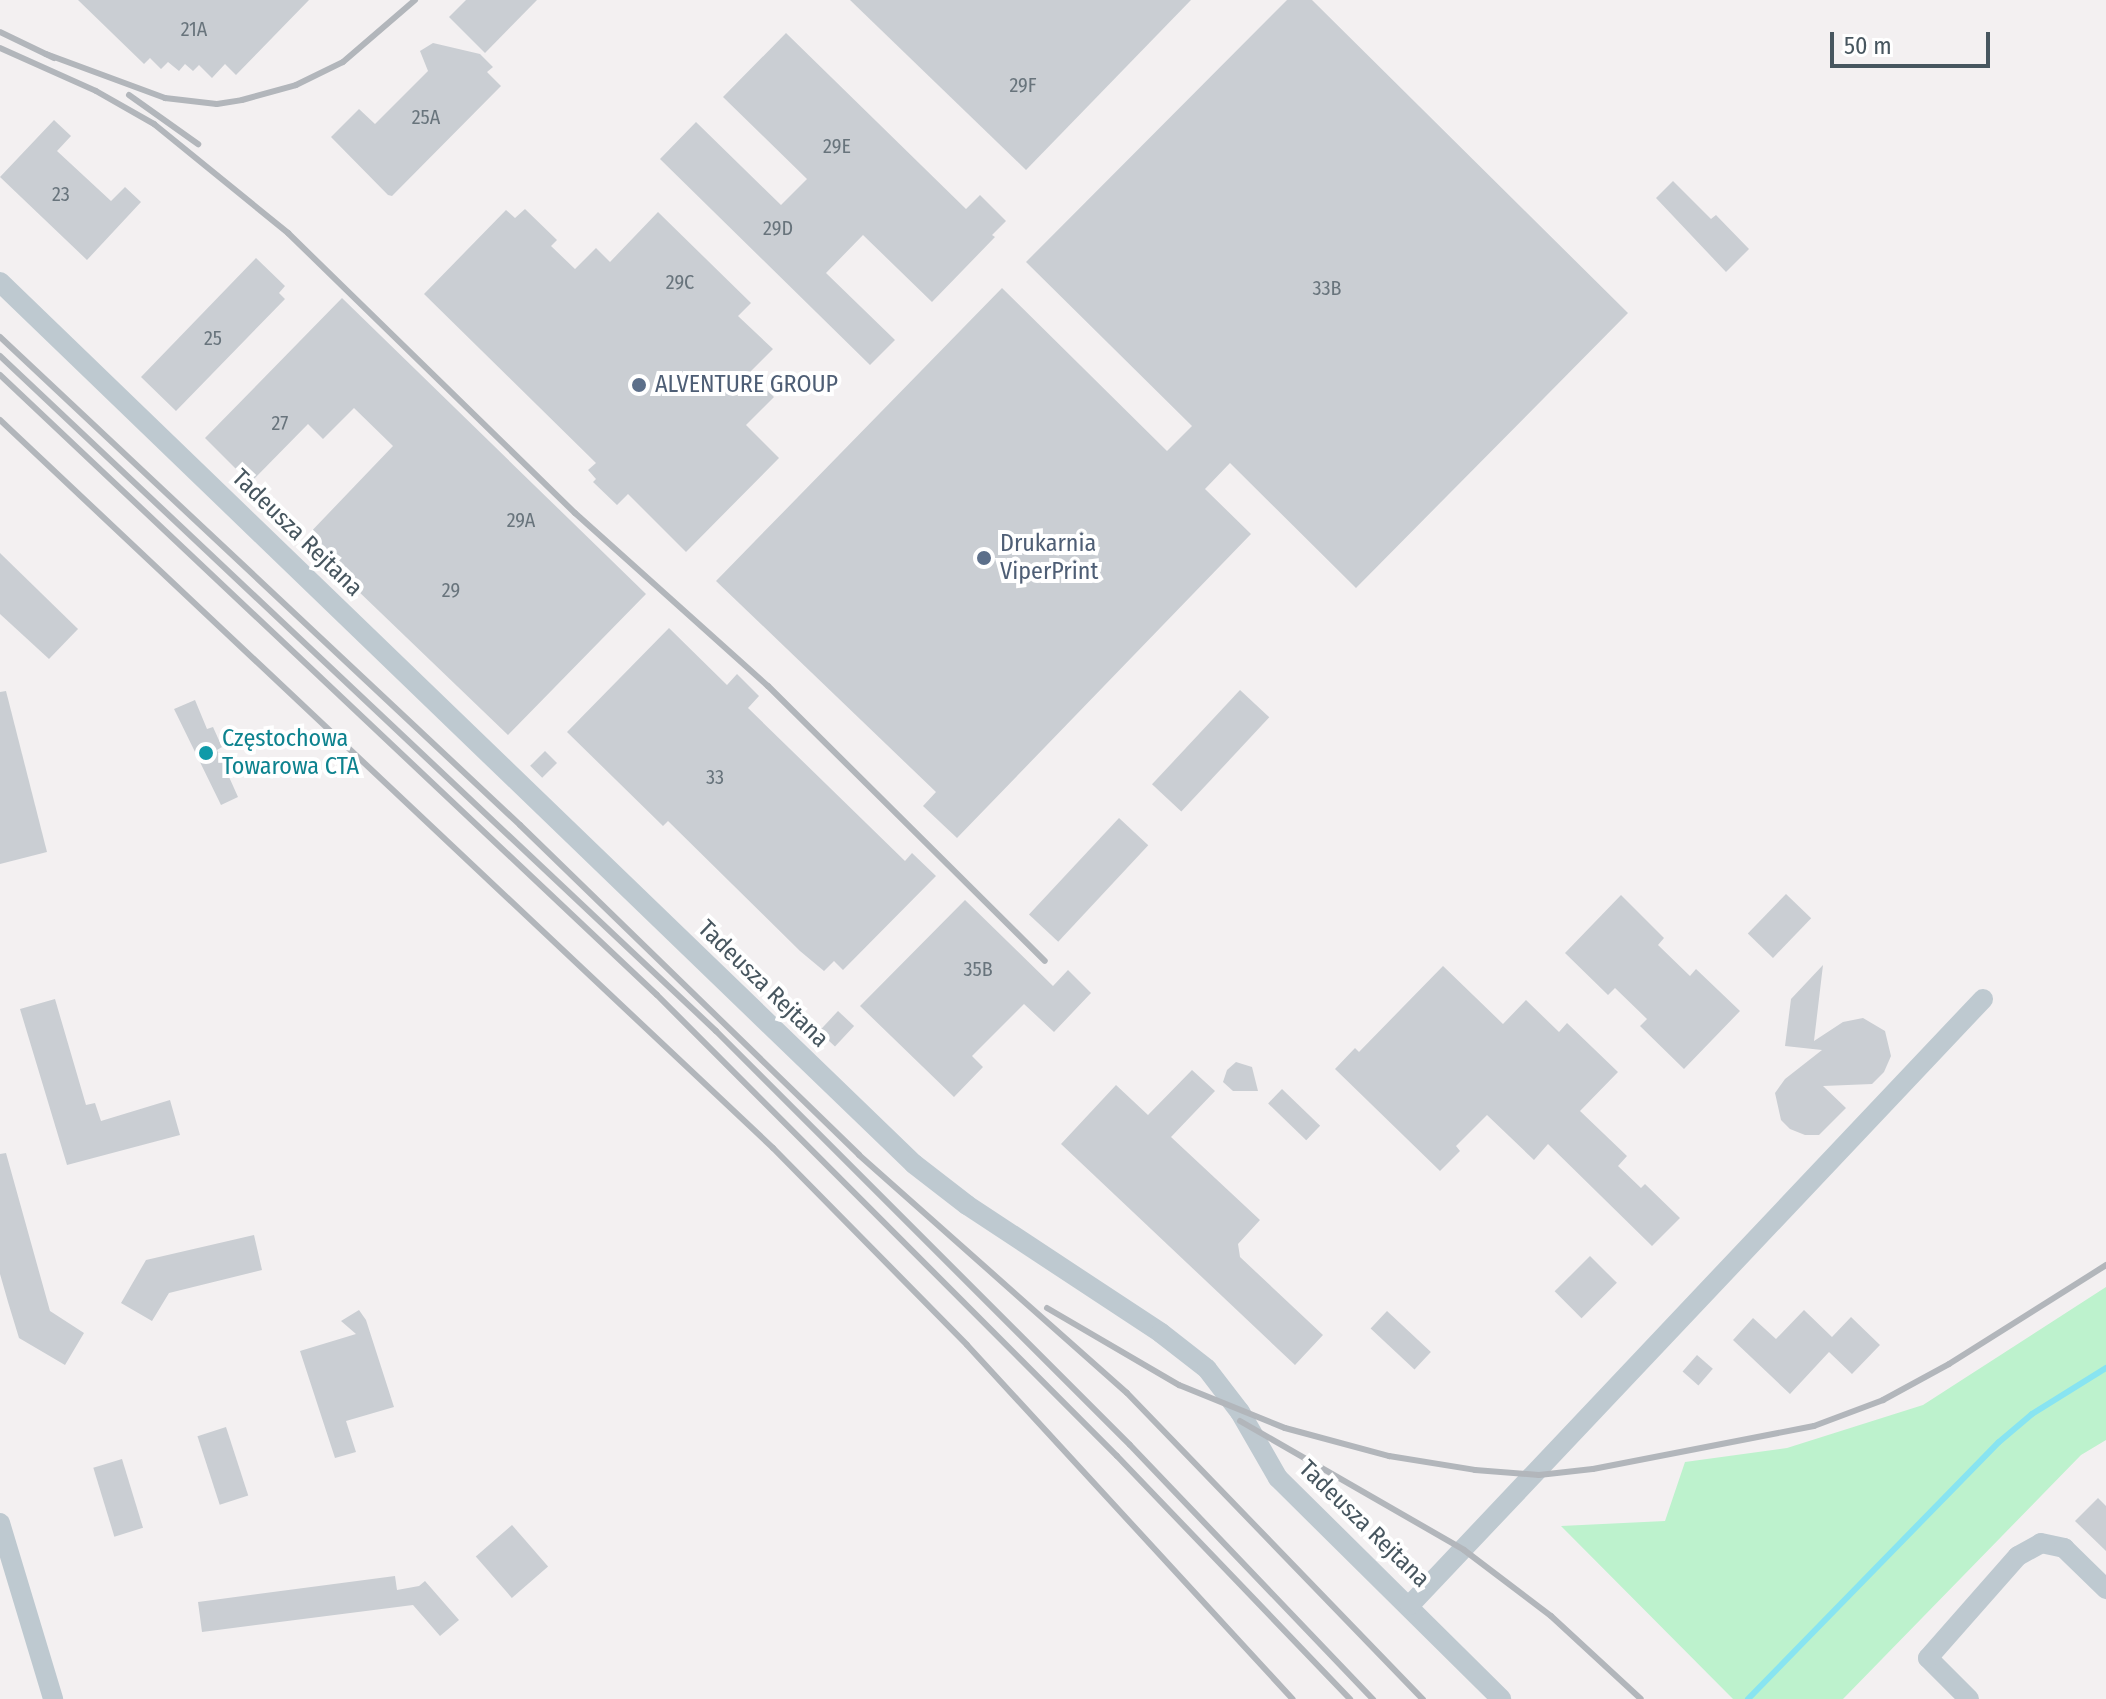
<!DOCTYPE html>
<html>
<head>
<meta charset="utf-8">
<style>
  body { margin:0 }
  #map { position:relative; width:2106px; height:1699px; overflow:hidden; background:#f3f0f1; font-family:"Fira Sans Condensed",sans-serif }
  div>[style] { position:absolute }
  .green>* { inset:0; background:#bdf2cd }
  .stream>* { height:6px; margin:-3px; padding:0 3px; transform-origin:3px; border-radius:3px; background:#88e4f1 }
  .building>* { inset:0; background:#caced3; transform-origin:0 0 }
  .minor>* { height:20px; margin:-10px; padding:0 10px; transform-origin:10px; border-radius:10px; background:#bec9d0 }
  .rail>* { height:6px; margin:-3px; padding:0 3px; transform-origin:3px; border-radius:3px; background:#b2b6bb }
  .dots>* { width:22px; height:22px; translate:-50% -50%; box-sizing:border-box; border:4px solid #fff; border-radius:50% }
  span { translate:-50% -50%; white-space:nowrap; text-align:center; line-height:1.15; -webkit-text-stroke:8px #fff; paint-order:stroke }
  .number-label { font-size:20px; color:#68747c }
  .number-label span { -webkit-text-stroke-width:0 }
  .service-label { font-size:24px; color:#4e5e75 }
  .left { translate:0 -50%; text-align:left }
  .street-label { font-size:24px; color:#47565f }
  .culture-label { font-size:24px; color:#0d838f }
  .scale { position:absolute; left:1830px; top:32px; width:160px; height:36px; box-sizing:border-box; border:4px solid #47565f; border-top:0; padding-left:10px; font-size:24px; line-height:28px; white-space:nowrap; color:#47565f; -webkit-text-stroke:6px #fff; paint-order:stroke }
</style>
</head>
<body>
<div id="map">
  <div class="green">
    <div style="clip-path:polygon(2106px 1287px,2106px 1440px,2081px 1455px,1843px 1699px,1733px 1699px,1561px 1526px,1665px 1521px,1685px 1462px,1787px 1448px,1923px 1405px)"></div>
  </div>
  <div class="stream">
    <div style="left:1748px;top:1699px;width:359px;rotate:-45.7deg"></div>
    <div style="left:1999px;top:1442px;width:43px;rotate:-40.3deg"></div>
    <div style="left:2032px;top:1414px;width:87px;rotate:-31.9deg"></div>
  </div>
  <div class="building">
    <div style="clip-path:polygon(78px 0,309px 0,236px 75px,225px 64px,212px 78px,199px 65px,193px 71px,185px 64px,179px 71px,168px 62px,161px 69px,150px 58px,144px 64px)"></div>
    <div style="clip-path:polygon(466px 0,537px 0,485px 53px,449px 17px)"></div>
    <div style="clip-path:polygon(850px 0,1191px 0,1026px 170px)"></div>
    <div style="clip-path:polygon(1287px 0,1312px 0,1628px 313px,1356px 588px,1230px 463px,1205px 489px,1251px 534px,957px 838px,923px 806px,936px 792px,716px 581px,1002px 288px,1167px 451px,1192px 426px,1026px 262px)"></div>
    <div style="clip-path:polygon(786px 33px,966px 209px,980px 195px,1006px 221px,992px 235px,995px 237px,932px 302px,863px 235px,826px 273px,895px 340px,870px 365px,660px 159px,696px 122px,781px 205px,807px 179px,723px 97px)"></div>
    <div style="clip-path:polygon(433px 43px,480px 54px,493px 67px,487px 72px,501px 86px,392px 196px,388px 195px,331px 137px,359px 109px,375px 124px,428px 71px,420px 51px)"></div>
    <div style="clip-path:polygon(54px 120px,71px 136px,57px 151px,111px 201px,125px 187px,141px 202px,87px 260px,0 177px)"></div>
    <div style="clip-path:polygon(1673px 181px,1711px 219px,1716px 215px,1749px 249px,1726px 272px,1656px 198px)"></div>
    <div style="clip-path:polygon(525px 209px,557px 240px,551px 246px,575px 269px,596px 248px,610px 262px,658px 212px,751px 303px,738px 316px,773px 349px,749px 373px,774px 397px,746px 425px,779px 458px,686px 552px,628px 494px,617px 505px,593px 482px,596px 479px,588px 470px,596px 463px,424px 294px,506px 210px,515px 218px)"></div>
    <div style="clip-path:polygon(256px 258px,285px 286px,279px 293px,285px 299px,176px 411px,141px 377px)"></div>
    <div style="clip-path:polygon(342px 298px,646px 594px,508px 735px,304px 539px,393px 446px,354px 408px,323px 439px,308px 424px,250px 483px,205px 438px)"></div>
    <div style="clip-path:polygon(0 553px,78px 629px,49px 659px,0 614px)"></div>
    <div style="clip-path:polygon(669px 628px,727px 685px,737px 674px,759px 696px,748px 708px,905px 861px,912px 853px,936px 876px,843px 970px,834px 961px,824px 971px,800px 951px,668px 821px,663px 826px,567px 732px)"></div>
    <div style="left:1240px;top:690px;width:40px;height:129px;rotate:43deg"></div>
    <div style="clip-path:polygon(6px 691px,47px 852px,0 864px,0 692px)"></div>
    <div style="clip-path:polygon(195px 700px,207px 729px,213px 727px,222px 747px,217px 750px,238px 797px,221px 805px,174px 709px)"></div>
    <div style="left:545px;top:751px;width:17px;height:21px;rotate:45deg"></div>
    <div style="left:1119px;top:818px;width:40px;height:132px;rotate:43deg"></div>
    <div style="left:1786px;top:894px;width:35px;height:55px;rotate:44deg"></div>
    <div style="clip-path:polygon(1621px 895px,1664px 938px,1658px 945px,1690px 976px,1696px 969px,1740px 1011px,1684px 1069px,1640px 1026px,1647px 1019px,1615px 988px,1608px 995px,1565px 953px)"></div>
    <div style="clip-path:polygon(965px 900px,1053px 986px,1068px 970px,1091px 993px,1054px 1032px,1024px 1004px,972px 1056px,983px 1067px,954px 1097px,860px 1006px)"></div>
    <div style="clip-path:polygon(1823px 965px,1814px 1041px,1843px 1022px,1863px 1018px,1885px 1031px,1891px 1056px,1884px 1072px,1872px 1084px,1823px 1086px,1846px 1108px,1819px 1135px,1805px 1135px,1790px 1129px,1781px 1120px,1775px 1093px,1785px 1079px,1822px 1050px,1785px 1046px,1791px 999px)"></div>
    <div style="clip-path:polygon(1443px 966px,1503px 1024px,1526px 1000px,1559px 1032px,1567px 1023px,1618px 1072px,1580px 1111px,1627px 1156px,1618px 1166px,1641px 1188px,1645px 1184px,1680px 1218px,1652px 1246px,1548px 1144px,1534px 1160px,1487px 1115px,1456px 1146px,1460px 1151px,1440px 1171px,1335px 1069px,1355px 1048px,1359px 1052px)"></div>
    <div style="clip-path:polygon(55px 999px,86px 1105px,95px 1103px,101px 1121px,170px 1100px,180px 1135px,67px 1165px,20px 1009px)"></div>
    <div style="left:838px;top:1011px;width:22px;height:28px;rotate:43deg"></div>
    <div style="clip-path:polygon(1236px 1062px,1252px 1067px,1258px 1091px,1233px 1091px,1223px 1082px,1227px 1070px)"></div>
    <div style="clip-path:polygon(1192px 1070px,1215px 1091px,1171px 1137px,1260px 1220px,1238px 1244px,1240px 1257px,1323px 1335px,1295px 1365px,1061px 1144px,1116px 1085px,1148px 1115px)"></div>
    <div style="left:1282px;top:1089px;width:53px;height:20px;rotate:44deg"></div>
    <div style="clip-path:polygon(6px 1153px,50px 1311px,84px 1333px,65px 1365px,19px 1338px,8px 1302px,0 1274px,0 1154px)"></div>
    <div style="clip-path:polygon(254px 1235px,262px 1270px,169px 1293px,152px 1321px,121px 1303px,146px 1260px)"></div>
    <div style="left:1590px;top:1256px;width:38px;height:50px;rotate:45deg"></div>
    <div style="clip-path:polygon(359px 1310px,366px 1320px,394px 1407px,346px 1421px,356px 1452px,335px 1458px,300px 1351px,356px 1334px,341px 1321px)"></div>
    <div style="clip-path:polygon(1804px 1310px,1832px 1337px,1851px 1317px,1880px 1345px,1852px 1374px,1829px 1352px,1790px 1394px,1733px 1340px,1753px 1318px,1776px 1339px)"></div>
    <div style="left:1387px;top:1311px;width:60px;height:24px;rotate:43deg"></div>
    <div style="left:1697px;top:1355px;width:21px;height:22px;rotate:41deg"></div>
    <div style="left:226px;top:1427px;width:72px;height:30px;rotate:72deg"></div>
    <div style="left:122px;top:1459px;width:72px;height:30px;rotate:73deg"></div>
    <div style="clip-path:polygon(2098px 1498px,2106px 1506px,2106px 1551px,2075px 1521px)"></div>
    <div style="left:512px;top:1525px;width:55px;height:48px;rotate:49deg"></div>
    <div style="clip-path:polygon(395px 1576px,397px 1590px,419px 1586px,425px 1581px,459px 1620px,440px 1636px,413px 1605px,202px 1632px,198px 1602px)"></div>
  </div>
  <div class="minor">
    <div style="left:0;top:282px;width:1270px;rotate:43.98deg"></div>
    <div style="left:914px;top:1164px;width:67px;rotate:37.7deg"></div>
    <div style="left:967px;top:1205px;width:232px;rotate:33.4deg"></div>
    <div style="left:1161px;top:1333px;width:58px;rotate:38deg"></div>
    <div style="left:1207px;top:1369px;width:54px;rotate:52.5deg"></div>
    <div style="left:1240px;top:1412px;width:76px;rotate:60.1deg"></div>
    <div style="left:1278px;top:1478px;width:314px;rotate:44.7deg"></div>
    <div style="left:0;top:1523px;width:184px;rotate:73.2deg"></div>
    <div style="left:1410px;top:1605px;width:834px;rotate:-46.6deg"></div>
    <div style="left:1969px;top:1699px;width:58px;rotate:-135deg"></div>
    <div style="left:1928px;top:1658px;width:136px;rotate:-48.6deg"></div>
    <div style="left:2018px;top:1556px;width:26px;rotate:-29deg"></div>
    <div style="left:2041px;top:1543px;width:24px;rotate:12deg"></div>
    <div style="left:2064px;top:1548px;width:59px;rotate:44.3deg"></div>
  </div>
  <div class="rail">
    <div style="left:0;top:32px;width:60px;rotate:25.7deg"></div>
    <div style="left:0;top:48px;width:105px;rotate:24.1deg"></div>
    <div style="left:96px;top:91px;width:67px;rotate:29.6deg"></div>
    <div style="left:154px;top:124px;width:173px;rotate:39.1deg"></div>
    <div style="left:288px;top:233px;width:401px;rotate:44.3deg"></div>
    <div style="left:575px;top:513px;width:259px;rotate:41.9deg"></div>
    <div style="left:768px;top:686px;width:390px;rotate:44.8deg"></div>
    <div style="left:46px;top:54px;width:127px;rotate:20.3deg"></div>
    <div style="left:165px;top:98px;width:52px;rotate:6.6deg"></div>
    <div style="left:217px;top:104px;width:25px;rotate:-9deg"></div>
    <div style="left:242px;top:100px;width:56px;rotate:-15.5deg"></div>
    <div style="left:296px;top:85px;width:52px;rotate:-26.1deg"></div>
    <div style="left:343px;top:62px;width:95px;rotate:-40.7deg"></div>
    <div style="left:129px;top:95px;width:85px;rotate:35.4deg"></div>
    <div style="left:0;top:337px;width:713px;rotate:43.18deg"></div>
    <div style="left:520px;top:825px;width:473px;rotate:44.2deg"></div>
    <div style="left:859px;top:1155px;width:358px;rotate:41.6deg"></div>
    <div style="left:1127px;top:1393px;width:426px;rotate:46deg"></div>
    <div style="left:0;top:356px;width:984px;rotate:43.31deg"></div>
    <div style="left:716px;top:1031px;width:585px;rotate:45deg"></div>
    <div style="left:1130px;top:1445px;width:352px;rotate:46.3deg"></div>
    <div style="left:0;top:375px;width:903px;rotate:43.34deg"></div>
    <div style="left:657px;top:995px;width:651px;rotate:45.06deg"></div>
    <div style="left:1117px;top:1456px;width:337px;rotate:46.2deg"></div>
    <div style="left:0;top:420px;width:1062px;rotate:43.28deg"></div>
    <div style="left:773px;top:1148px;width:276px;rotate:45.4deg"></div>
    <div style="left:967px;top:1345px;width:481px;rotate:47.4deg"></div>
    <div style="left:1047px;top:1308px;width:153px;rotate:30.3deg"></div>
    <div style="left:1179px;top:1385px;width:114px;rotate:22.1deg"></div>
    <div style="left:1285px;top:1428px;width:108px;rotate:15.1deg"></div>
    <div style="left:1389px;top:1456px;width:87px;rotate:9.2deg"></div>
    <div style="left:1475px;top:1470px;width:64px;rotate:4.5deg"></div>
    <div style="left:1539px;top:1475px;width:54px;rotate:-6.3deg"></div>
    <div style="left:1593px;top:1469px;width:225px;rotate:-11deg"></div>
    <div style="left:1814px;top:1426px;width:74px;rotate:-20.6deg"></div>
    <div style="left:1883px;top:1400px;width:75px;rotate:-28.6deg"></div>
    <div style="left:1949px;top:1364px;width:186px;rotate:-32.2deg"></div>
    <div style="left:1240px;top:1421px;width:258px;rotate:29.9deg"></div>
    <div style="left:1464px;top:1550px;width:109px;rotate:37.2deg"></div>
    <div style="left:1551px;top:1616px;width:122px;rotate:42.7deg"></div>
  </div>
  <div class="dots">
    <div style="left:639px;top:385px;background:#5c6f8a"></div>
    <div style="left:984px;top:558px;background:#5c6f8a"></div>
    <div style="left:206px;top:753px;background:#0f9aa8"></div>
  </div>
  <div class="number-label">
    <span style="left:194px;top:29px">21A</span>
    <span style="left:1023px;top:85px">29F</span>
    <span style="left:426px;top:117px">25A</span>
    <span style="left:837px;top:146px">29E</span>
    <span style="left:61px;top:194px">23</span>
    <span style="left:778px;top:228px">29D</span>
    <span style="left:680px;top:282px">29C</span>
    <span style="left:1327px;top:288px">33B</span>
    <span style="left:213px;top:338px">25</span>
    <span style="left:280px;top:423px">27</span>
    <span style="left:521px;top:520px">29A</span>
    <span style="left:451px;top:590px">29</span>
    <span style="left:715px;top:777px">33</span>
    <span style="left:978px;top:969px">35B</span>
  </div>
  <div class="service-label">
    <span class="left" style="left:655px;top:385px">ALVENTURE GROUP</span>
    <span class="left" style="left:1000px;top:558px">Drukarnia<br>ViperPrint</span>
  </div>
  <div class="street-label">
    <span style="left:297px;top:533px;rotate:44deg">Tadeusza Rejtana</span>
    <span style="left:763px;top:984px;rotate:44deg">Tadeusza Rejtana</span>
    <span style="left:1364px;top:1524px;rotate:44deg">Tadeusza Rejtana</span>
  </div>
  <div class="culture-label">
    <span class="left" style="left:222px;top:753px">Częstochowa<br>Towarowa CTA</span>
  </div>
  <div class="scale">50 m</div>
</div>
</body>
</html>
